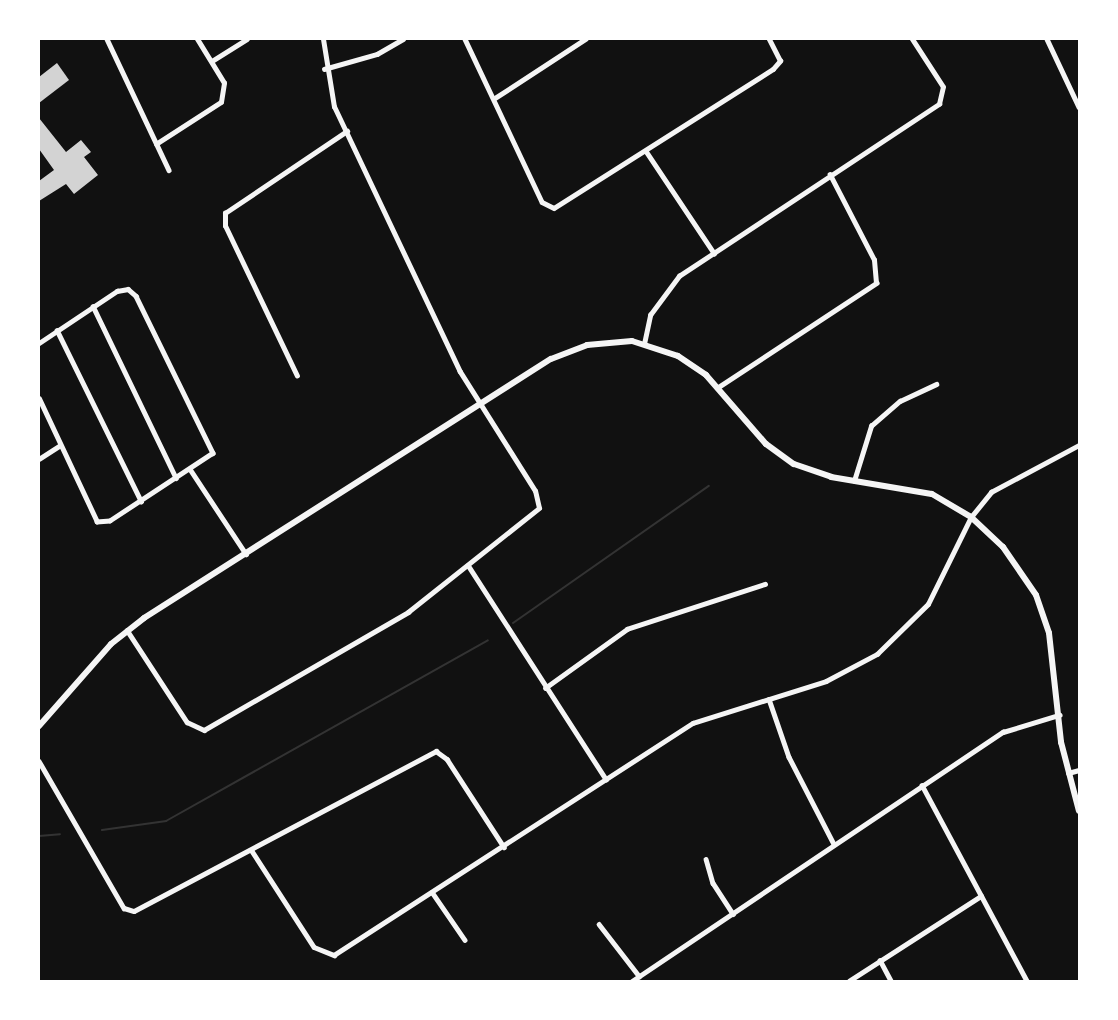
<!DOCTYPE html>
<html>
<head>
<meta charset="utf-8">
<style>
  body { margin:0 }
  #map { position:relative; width:1118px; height:1020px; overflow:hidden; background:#111; font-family:Signika,sans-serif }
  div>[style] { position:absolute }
  .stream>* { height:2px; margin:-1px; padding:0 1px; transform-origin:1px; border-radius:1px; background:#333 }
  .building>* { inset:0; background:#d3d3d3 }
  .minor>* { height:4.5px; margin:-2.25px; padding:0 2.25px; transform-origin:2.25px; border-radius:2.25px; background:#f5f5f5 }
  .tertiary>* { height:6px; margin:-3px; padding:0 3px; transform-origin:3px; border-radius:3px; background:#f5f5f5 }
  span { translate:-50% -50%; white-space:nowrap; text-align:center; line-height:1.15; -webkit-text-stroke:5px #fff; paint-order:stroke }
  .frame { position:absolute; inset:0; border:40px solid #fff; pointer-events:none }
</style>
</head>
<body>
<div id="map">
  <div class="stream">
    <div style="left:513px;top:623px;width:239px;rotate:-35deg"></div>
    <div style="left:102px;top:830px;width:65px;rotate:-8deg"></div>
    <div style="left:166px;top:821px;width:369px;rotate:-29.3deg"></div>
    <div style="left:39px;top:836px;width:21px;rotate:-5deg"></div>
  </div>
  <div class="building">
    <div style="clip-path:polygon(57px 63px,69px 80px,39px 103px,39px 77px)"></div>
    <div style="clip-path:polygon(39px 118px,66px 152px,81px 140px,91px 152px,84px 157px,98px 175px,74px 194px,66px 184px,39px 201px,39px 181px,54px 170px,39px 149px)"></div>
  </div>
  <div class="minor">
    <div style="left:107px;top:39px;width:145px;rotate:64.7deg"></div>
    <div style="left:465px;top:39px;width:180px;rotate:64.7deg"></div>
    <div style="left:542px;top:202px;width:13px;rotate:27deg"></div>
    <div style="left:554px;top:208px;width:259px;rotate:-32.4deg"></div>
    <div style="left:773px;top:69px;width:11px;rotate:-49deg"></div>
    <div style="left:780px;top:61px;width:25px;rotate:-117deg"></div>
    <div style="left:1047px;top:39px;width:75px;rotate:64.8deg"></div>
    <div style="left:212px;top:61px;width:41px;rotate:-32.2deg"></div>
    <div style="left:324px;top:69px;width:55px;rotate:-15.8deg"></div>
    <div style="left:377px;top:54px;width:30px;rotate:-30deg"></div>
    <div style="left:495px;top:98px;width:108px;rotate:-33.2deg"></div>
    <div style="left:156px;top:144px;width:77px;rotate:-32.9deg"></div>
    <div style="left:221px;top:102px;width:19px;rotate:-81deg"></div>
    <div style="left:224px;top:83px;width:52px;rotate:-121.5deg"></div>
    <div style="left:646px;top:151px;width:123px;rotate:56.3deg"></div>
    <div style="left:93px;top:306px;width:191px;rotate:64.2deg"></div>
    <div style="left:57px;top:330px;width:191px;rotate:63.8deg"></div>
    <div style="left:39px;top:343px;width:94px;rotate:-33.7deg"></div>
    <div style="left:117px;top:291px;width:11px;rotate:-10deg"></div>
    <div style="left:128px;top:289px;width:11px;rotate:41deg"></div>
    <div style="left:136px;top:296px;width:175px;rotate:63.9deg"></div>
    <div style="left:213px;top:453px;width:123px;rotate:146.6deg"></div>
    <div style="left:110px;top:521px;width:13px;rotate:176deg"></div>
    <div style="left:97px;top:522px;width:136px;rotate:-115.2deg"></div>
    <div style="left:644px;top:344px;width:30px;rotate:-78deg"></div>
    <div style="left:650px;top:315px;width:49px;rotate:-53.4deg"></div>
    <div style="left:679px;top:276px;width:312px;rotate:-33.5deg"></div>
    <div style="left:939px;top:104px;width:17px;rotate:-77deg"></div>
    <div style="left:943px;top:87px;width:57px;rotate:-122.9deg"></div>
    <div style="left:297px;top:376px;width:166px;rotate:-115.6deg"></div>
    <div style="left:225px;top:226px;width:13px;rotate:-90deg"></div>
    <div style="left:225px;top:213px;width:147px;rotate:-33.9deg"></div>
    <div style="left:717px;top:388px;width:191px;rotate:-33.4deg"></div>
    <div style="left:876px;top:283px;width:23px;rotate:-95deg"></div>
    <div style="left:874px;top:260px;width:96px;rotate:-117.4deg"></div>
    <div style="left:39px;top:459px;width:24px;rotate:-33deg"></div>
    <div style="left:190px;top:469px;width:102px;rotate:56.6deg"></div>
    <div style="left:854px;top:481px;width:58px;rotate:-72.8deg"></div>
    <div style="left:871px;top:426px;width:38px;rotate:-41deg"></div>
    <div style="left:900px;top:401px;width:40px;rotate:-25deg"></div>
    <div style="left:468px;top:565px;width:255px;rotate:57.2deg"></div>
    <div style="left:127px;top:630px;width:110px;rotate:56.9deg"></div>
    <div style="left:187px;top:722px;width:19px;rotate:25deg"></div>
    <div style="left:204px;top:730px;width:236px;rotate:-30deg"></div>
    <div style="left:408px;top:612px;width:167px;rotate:-38.4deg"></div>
    <div style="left:539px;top:508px;width:17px;rotate:-103deg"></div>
    <div style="left:535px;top:491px;width:141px;rotate:-122.2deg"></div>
    <div style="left:460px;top:372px;width:293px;rotate:-115.4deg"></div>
    <div style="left:334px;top:107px;width:69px;rotate:-99.2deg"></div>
    <div style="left:545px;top:688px;width:101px;rotate:-35.7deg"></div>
    <div style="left:627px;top:629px;width:145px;rotate:-18.1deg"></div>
    <div style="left:769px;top:699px;width:61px;rotate:71deg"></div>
    <div style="left:789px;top:757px;width:98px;rotate:62.7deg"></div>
    <div style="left:39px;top:761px;width:170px;rotate:60deg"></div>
    <div style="left:124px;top:908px;width:10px;rotate:17deg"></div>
    <div style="left:134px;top:911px;width:342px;rotate:-27.9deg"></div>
    <div style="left:436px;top:751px;width:14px;rotate:36deg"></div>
    <div style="left:447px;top:759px;width:105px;rotate:57.1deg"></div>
    <div style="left:1068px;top:773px;width:11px;rotate:-15deg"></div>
    <div style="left:922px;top:785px;width:222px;rotate:61.8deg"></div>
    <div style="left:252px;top:851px;width:114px;rotate:57.1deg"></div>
    <div style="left:314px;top:947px;width:22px;rotate:22deg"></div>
    <div style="left:334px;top:955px;width:427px;rotate:-32.9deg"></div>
    <div style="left:693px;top:723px;width:139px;rotate:-17.5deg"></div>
    <div style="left:826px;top:681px;width:58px;rotate:-27.9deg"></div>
    <div style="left:877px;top:654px;width:71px;rotate:-44.4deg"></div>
    <div style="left:928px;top:604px;width:97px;rotate:-63.7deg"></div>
    <div style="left:971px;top:517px;width:32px;rotate:-51deg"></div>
    <div style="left:991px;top:492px;width:100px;rotate:-28.1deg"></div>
    <div style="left:706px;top:859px;width:25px;rotate:74deg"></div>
    <div style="left:713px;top:883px;width:37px;rotate:57deg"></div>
    <div style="left:432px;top:892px;width:58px;rotate:55.5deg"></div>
    <div style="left:599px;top:924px;width:66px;rotate:52.4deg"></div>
    <div style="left:880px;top:960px;width:24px;rotate:62deg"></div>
    <div style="left:632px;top:981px;width:447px;rotate:-33.9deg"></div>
    <div style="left:1003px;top:732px;width:59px;rotate:-16.9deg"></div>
    <div style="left:849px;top:981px;width:157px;rotate:-32.8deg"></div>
  </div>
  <div class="tertiary">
    <div style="left:39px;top:726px;width:109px;rotate:-48.7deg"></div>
    <div style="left:111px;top:644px;width:42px;rotate:-38.2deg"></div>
    <div style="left:144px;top:618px;width:482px;rotate:-32.5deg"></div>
    <div style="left:551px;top:359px;width:39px;rotate:-21deg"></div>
    <div style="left:587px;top:345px;width:45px;rotate:-5.1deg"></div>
    <div style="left:632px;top:341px;width:48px;rotate:18.1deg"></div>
    <div style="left:678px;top:356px;width:34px;rotate:34deg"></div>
    <div style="left:706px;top:375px;width:91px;rotate:49deg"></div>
    <div style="left:766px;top:444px;width:34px;rotate:36deg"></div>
    <div style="left:794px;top:464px;width:39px;rotate:19deg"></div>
    <div style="left:831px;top:477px;width:102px;rotate:9.6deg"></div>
    <div style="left:932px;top:494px;width:45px;rotate:30.5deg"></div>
    <div style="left:971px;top:517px;width:44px;rotate:43.2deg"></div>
    <div style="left:1003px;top:547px;width:58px;rotate:55.5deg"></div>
    <div style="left:1036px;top:595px;width:40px;rotate:71.1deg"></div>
    <div style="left:1049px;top:633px;width:110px;rotate:83.7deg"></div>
    <div style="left:1061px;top:742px;width:71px;rotate:75.4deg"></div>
  </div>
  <div class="frame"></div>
</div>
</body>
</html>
